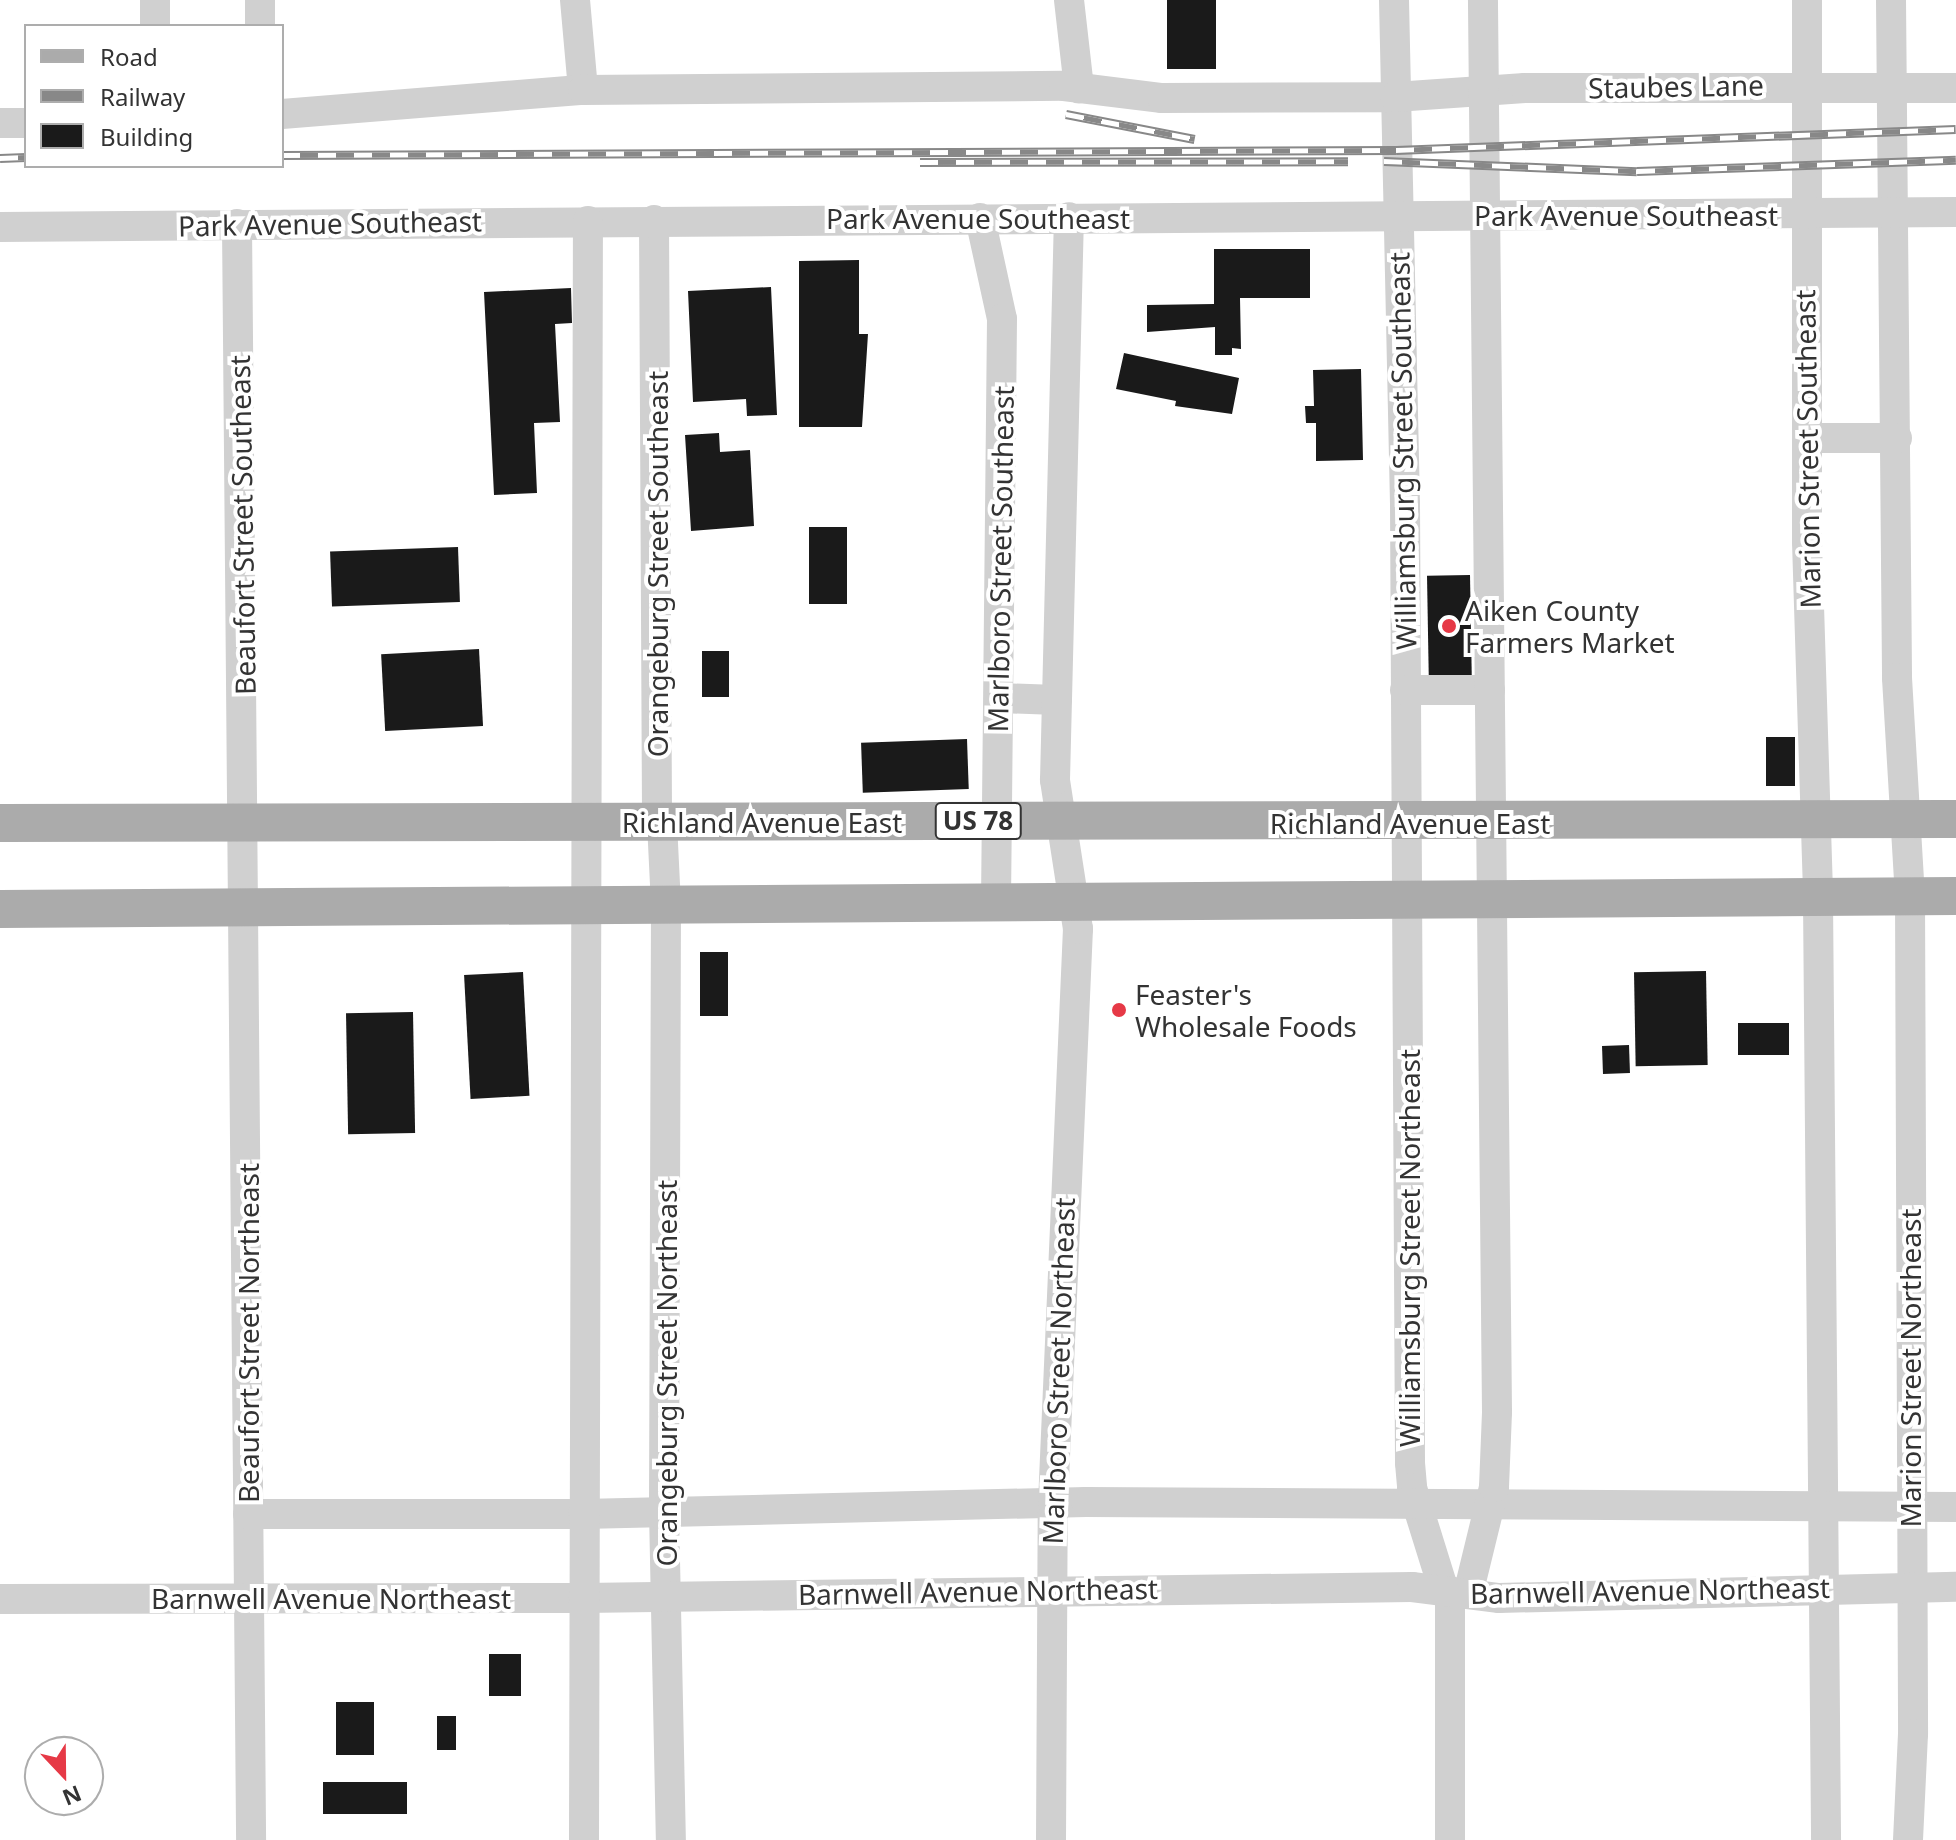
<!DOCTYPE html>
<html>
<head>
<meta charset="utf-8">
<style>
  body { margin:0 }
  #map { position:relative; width:1956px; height:1840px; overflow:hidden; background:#fff; font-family:"Noto Sans",sans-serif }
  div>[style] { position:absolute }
  .building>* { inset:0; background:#1a1a1a; transform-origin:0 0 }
  .minor>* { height:30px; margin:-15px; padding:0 15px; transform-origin:15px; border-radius:15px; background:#d0d0d0 }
  .major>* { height:38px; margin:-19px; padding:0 19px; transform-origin:19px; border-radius:19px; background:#ababab }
  .rail>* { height:9px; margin-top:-4.5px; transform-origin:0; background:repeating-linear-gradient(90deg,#fff 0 18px,#888 0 36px); box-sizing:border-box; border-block:2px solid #888 }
  .dots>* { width:22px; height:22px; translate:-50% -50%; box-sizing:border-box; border:4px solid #fff; border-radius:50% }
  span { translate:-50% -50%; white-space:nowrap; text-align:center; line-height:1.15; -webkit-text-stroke:8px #fff; paint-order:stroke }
  .shield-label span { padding:2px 6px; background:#fff; border:2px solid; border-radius:6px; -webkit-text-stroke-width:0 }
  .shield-label { font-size:26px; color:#333; font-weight:700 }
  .street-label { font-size:28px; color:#333 }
  .poi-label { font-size:28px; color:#333 }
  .left { translate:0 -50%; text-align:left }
  .legend { position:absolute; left:24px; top:24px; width:260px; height:144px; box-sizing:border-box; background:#fff; border:2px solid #adadad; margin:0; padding:10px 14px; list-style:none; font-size:24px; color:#333 }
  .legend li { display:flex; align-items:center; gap:16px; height:40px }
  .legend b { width:40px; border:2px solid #adadad }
  .north { position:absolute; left:24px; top:1736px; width:80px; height:80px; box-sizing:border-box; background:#fff; border:2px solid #adadad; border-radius:50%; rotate:158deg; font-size:22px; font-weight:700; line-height:32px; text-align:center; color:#333 }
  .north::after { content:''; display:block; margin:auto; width:28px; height:36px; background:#e63946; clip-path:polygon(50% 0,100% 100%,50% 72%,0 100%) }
</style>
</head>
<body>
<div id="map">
  <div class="building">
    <div style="left:1167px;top:0;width:49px;height:69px"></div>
    <div style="clip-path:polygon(1214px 249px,1310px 249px,1310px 298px,1240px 298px,1241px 349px,1232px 348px,1232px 355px,1215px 355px,1215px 327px,1147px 332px,1147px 305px,1214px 304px)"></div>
    <div style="clip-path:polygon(859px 260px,859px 334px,868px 334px,862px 427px,799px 427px,799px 261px)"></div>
    <div style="clip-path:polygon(771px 287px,777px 415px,747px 416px,746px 399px,693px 402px,688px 291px)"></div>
    <div style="clip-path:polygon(571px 288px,572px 323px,555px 324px,560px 422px,534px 423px,537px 493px,494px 495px,484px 292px)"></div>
    <div style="clip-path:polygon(1124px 353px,1239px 378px,1232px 414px,1175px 406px,1176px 401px,1116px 389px)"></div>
    <div style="clip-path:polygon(1361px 369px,1363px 460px,1316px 461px,1316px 423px,1306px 423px,1305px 406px,1314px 406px,1313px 370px)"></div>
    <div style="clip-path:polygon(719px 433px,720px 452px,750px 450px,754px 526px,691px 531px,685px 435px)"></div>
    <div style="left:809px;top:527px;width:38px;height:77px"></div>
    <div style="left:458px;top:547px;width:55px;height:128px;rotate:88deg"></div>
    <div style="left:1470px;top:575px;width:100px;height:43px;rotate:89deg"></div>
    <div style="left:479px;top:649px;width:77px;height:98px;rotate:87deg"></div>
    <div style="left:702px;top:651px;width:27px;height:46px"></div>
    <div style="left:1766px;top:737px;width:29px;height:49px"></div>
    <div style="left:967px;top:739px;width:50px;height:106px;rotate:88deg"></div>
    <div style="left:700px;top:952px;width:28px;height:64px"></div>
    <div style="left:1706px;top:971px;width:94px;height:72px;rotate:89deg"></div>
    <div style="left:523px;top:972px;width:124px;height:59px;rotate:87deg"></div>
    <div style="left:413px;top:1012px;width:121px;height:67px;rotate:89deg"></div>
    <div style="left:1738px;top:1023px;width:51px;height:32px"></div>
    <div style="left:1629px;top:1045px;width:28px;height:27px;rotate:88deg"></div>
    <div style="left:489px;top:1654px;width:32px;height:42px"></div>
    <div style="left:336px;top:1702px;width:38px;height:53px"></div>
    <div style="left:437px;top:1716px;width:19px;height:34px"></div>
    <div style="left:407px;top:1782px;width:32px;height:84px;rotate:90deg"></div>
  </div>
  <div class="minor">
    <div style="left:155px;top:0;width:26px;rotate:90deg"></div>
    <div style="left:260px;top:0;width:26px;rotate:90deg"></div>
    <div style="left:575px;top:0;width:90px;rotate:84.9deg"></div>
    <div style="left:1069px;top:0;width:89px;rotate:83.5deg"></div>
    <div style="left:1394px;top:0;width:504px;rotate:88.75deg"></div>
    <div style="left:1405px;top:504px;width:959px;rotate:89.7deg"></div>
    <div style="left:1410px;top:1463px;width:25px;rotate:85deg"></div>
    <div style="left:1412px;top:1488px;width:108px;rotate:72.7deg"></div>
    <div style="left:1807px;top:0;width:542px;rotate:90deg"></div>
    <div style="left:1807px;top:542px;width:357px;rotate:88.2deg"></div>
    <div style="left:1818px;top:899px;width:941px;rotate:89.51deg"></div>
    <div style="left:1891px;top:0;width:678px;rotate:89.49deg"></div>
    <div style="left:1897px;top:678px;width:218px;rotate:86.6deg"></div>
    <div style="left:1910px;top:896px;width:838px;rotate:89.79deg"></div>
    <div style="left:1913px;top:1734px;width:106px;rotate:92.7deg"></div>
    <div style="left:282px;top:114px;width:302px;rotate:-4.6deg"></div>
    <div style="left:583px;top:90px;width:481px;rotate:-0.5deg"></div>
    <div style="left:1064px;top:86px;width:99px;rotate:7deg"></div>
    <div style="left:1162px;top:98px;width:233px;rotate:-0.2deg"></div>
    <div style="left:1395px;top:97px;width:130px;rotate:-4deg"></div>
    <div style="left:1525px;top:88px;width:431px"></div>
    <div style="left:0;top:123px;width:26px"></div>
    <div style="left:980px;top:218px;width:103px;rotate:77.7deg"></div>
    <div style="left:1002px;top:319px;width:584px;rotate:90.59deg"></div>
    <div style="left:654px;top:220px;width:595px;rotate:89.71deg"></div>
    <div style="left:657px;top:815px;width:9px;rotate:58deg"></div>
    <div style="left:662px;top:823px;width:82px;rotate:87.2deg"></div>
    <div style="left:666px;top:905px;width:607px;rotate:90.19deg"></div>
    <div style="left:664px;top:1512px;width:328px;rotate:88.8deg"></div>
    <div style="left:237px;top:224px;width:1616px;rotate:89.5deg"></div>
    <div style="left:0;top:227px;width:1956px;rotate:-0.44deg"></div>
    <div style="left:1808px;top:438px;width:89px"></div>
    <div style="left:1405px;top:690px;width:85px"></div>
    <div style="left:999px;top:698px;width:58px;rotate:2deg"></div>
    <div style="left:248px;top:1514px;width:335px"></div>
    <div style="left:583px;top:1514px;width:503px;rotate:-1.37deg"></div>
    <div style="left:1086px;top:1502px;width:870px;rotate:0.33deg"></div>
    <div style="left:1450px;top:1591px;width:249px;rotate:90deg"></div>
    <div style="left:1468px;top:1594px;width:110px;rotate:-76.3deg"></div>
    <div style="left:1494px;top:1487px;width:75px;rotate:-87.7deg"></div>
    <div style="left:1497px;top:1412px;width:1412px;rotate:-90.57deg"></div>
    <div style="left:0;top:1599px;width:583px;rotate:-0.1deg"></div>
    <div style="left:583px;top:1598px;width:829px;rotate:-0.76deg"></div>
    <div style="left:1412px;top:1587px;width:88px;rotate:7.2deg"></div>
    <div style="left:1499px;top:1598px;width:457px;rotate:-1.4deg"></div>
    <div style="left:584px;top:1840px;width:1619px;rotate:-89.86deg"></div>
    <div style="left:1051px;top:1840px;width:337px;rotate:-89.7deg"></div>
    <div style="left:1053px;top:1503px;width:575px;rotate:-87.51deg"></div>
    <div style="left:1078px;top:929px;width:151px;rotate:-98.8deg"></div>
    <div style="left:1055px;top:780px;width:563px;rotate:-88.58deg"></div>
  </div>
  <div class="major">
    <div style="left:0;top:823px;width:1956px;rotate:-0.12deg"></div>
    <div style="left:0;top:909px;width:1956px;rotate:-0.38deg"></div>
  </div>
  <div class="rail">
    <div style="left:1066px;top:114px;width:131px;rotate:11deg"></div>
    <div style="left:282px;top:155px;width:1114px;rotate:-0.26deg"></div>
    <div style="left:1396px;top:150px;width:560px;rotate:-2.15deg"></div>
    <div style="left:0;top:158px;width:26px;rotate:-2deg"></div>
    <div style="left:1384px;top:161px;width:253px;rotate:2.3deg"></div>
    <div style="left:1637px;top:171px;width:319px;rotate:-2deg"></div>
    <div style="left:920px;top:162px;width:428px;rotate:-0.1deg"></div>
  </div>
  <div class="dots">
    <div style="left:1449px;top:626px;background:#e63946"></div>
    <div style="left:1119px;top:1010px;background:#e63946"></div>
  </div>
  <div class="shield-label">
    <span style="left:978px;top:821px">US 78</span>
  </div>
  <div class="street-label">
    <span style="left:1676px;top:86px;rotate:-1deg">Staubes Lane</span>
    <span style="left:1626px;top:215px">Park Avenue Southeast</span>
    <span style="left:978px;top:218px">Park Avenue Southeast</span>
    <span style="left:330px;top:223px;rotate:-1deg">Park Avenue Southeast</span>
    <span style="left:1807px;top:449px;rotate:-91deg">Marion Street Southeast</span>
    <span style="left:1402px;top:451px;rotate:-91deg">Williamsburg Street Southeast</span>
    <span style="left:242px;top:525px;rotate:-91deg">Beaufort Street Southeast</span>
    <span style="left:1000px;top:559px;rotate:-89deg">Marlboro Street Southeast</span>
    <span style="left:657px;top:564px;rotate:-90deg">Orangeburg Street Southeast</span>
    <span style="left:762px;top:822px">Richland Avenue East</span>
    <span style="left:1410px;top:823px">Richland Avenue East</span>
    <span style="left:1409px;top:1248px;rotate:-90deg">Williamsburg Street Northeast</span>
    <span style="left:248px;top:1333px;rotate:-90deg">Beaufort Street Northeast</span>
    <span style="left:1910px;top:1368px;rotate:-90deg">Marion Street Northeast</span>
    <span style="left:1058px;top:1371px;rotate:-88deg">Marlboro Street Northeast</span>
    <span style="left:666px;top:1373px;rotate:-90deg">Orangeburg Street Northeast</span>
    <span style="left:1650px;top:1590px;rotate:-1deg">Barnwell Avenue Northeast</span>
    <span style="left:978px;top:1591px;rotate:-1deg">Barnwell Avenue Northeast</span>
    <span style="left:331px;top:1598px">Barnwell Avenue Northeast</span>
  </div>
  <div class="poi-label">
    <span class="left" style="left:1465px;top:626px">Aiken County<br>Farmers Market</span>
    <span class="left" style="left:1135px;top:1010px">Feaster's<br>Wholesale Foods</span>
  </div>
  <ul class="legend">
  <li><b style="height:10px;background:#ababab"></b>Road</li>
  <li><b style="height:10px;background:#888"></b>Railway</li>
  <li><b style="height:22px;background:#1a1a1a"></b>Building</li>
  </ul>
  <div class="north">N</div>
</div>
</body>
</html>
